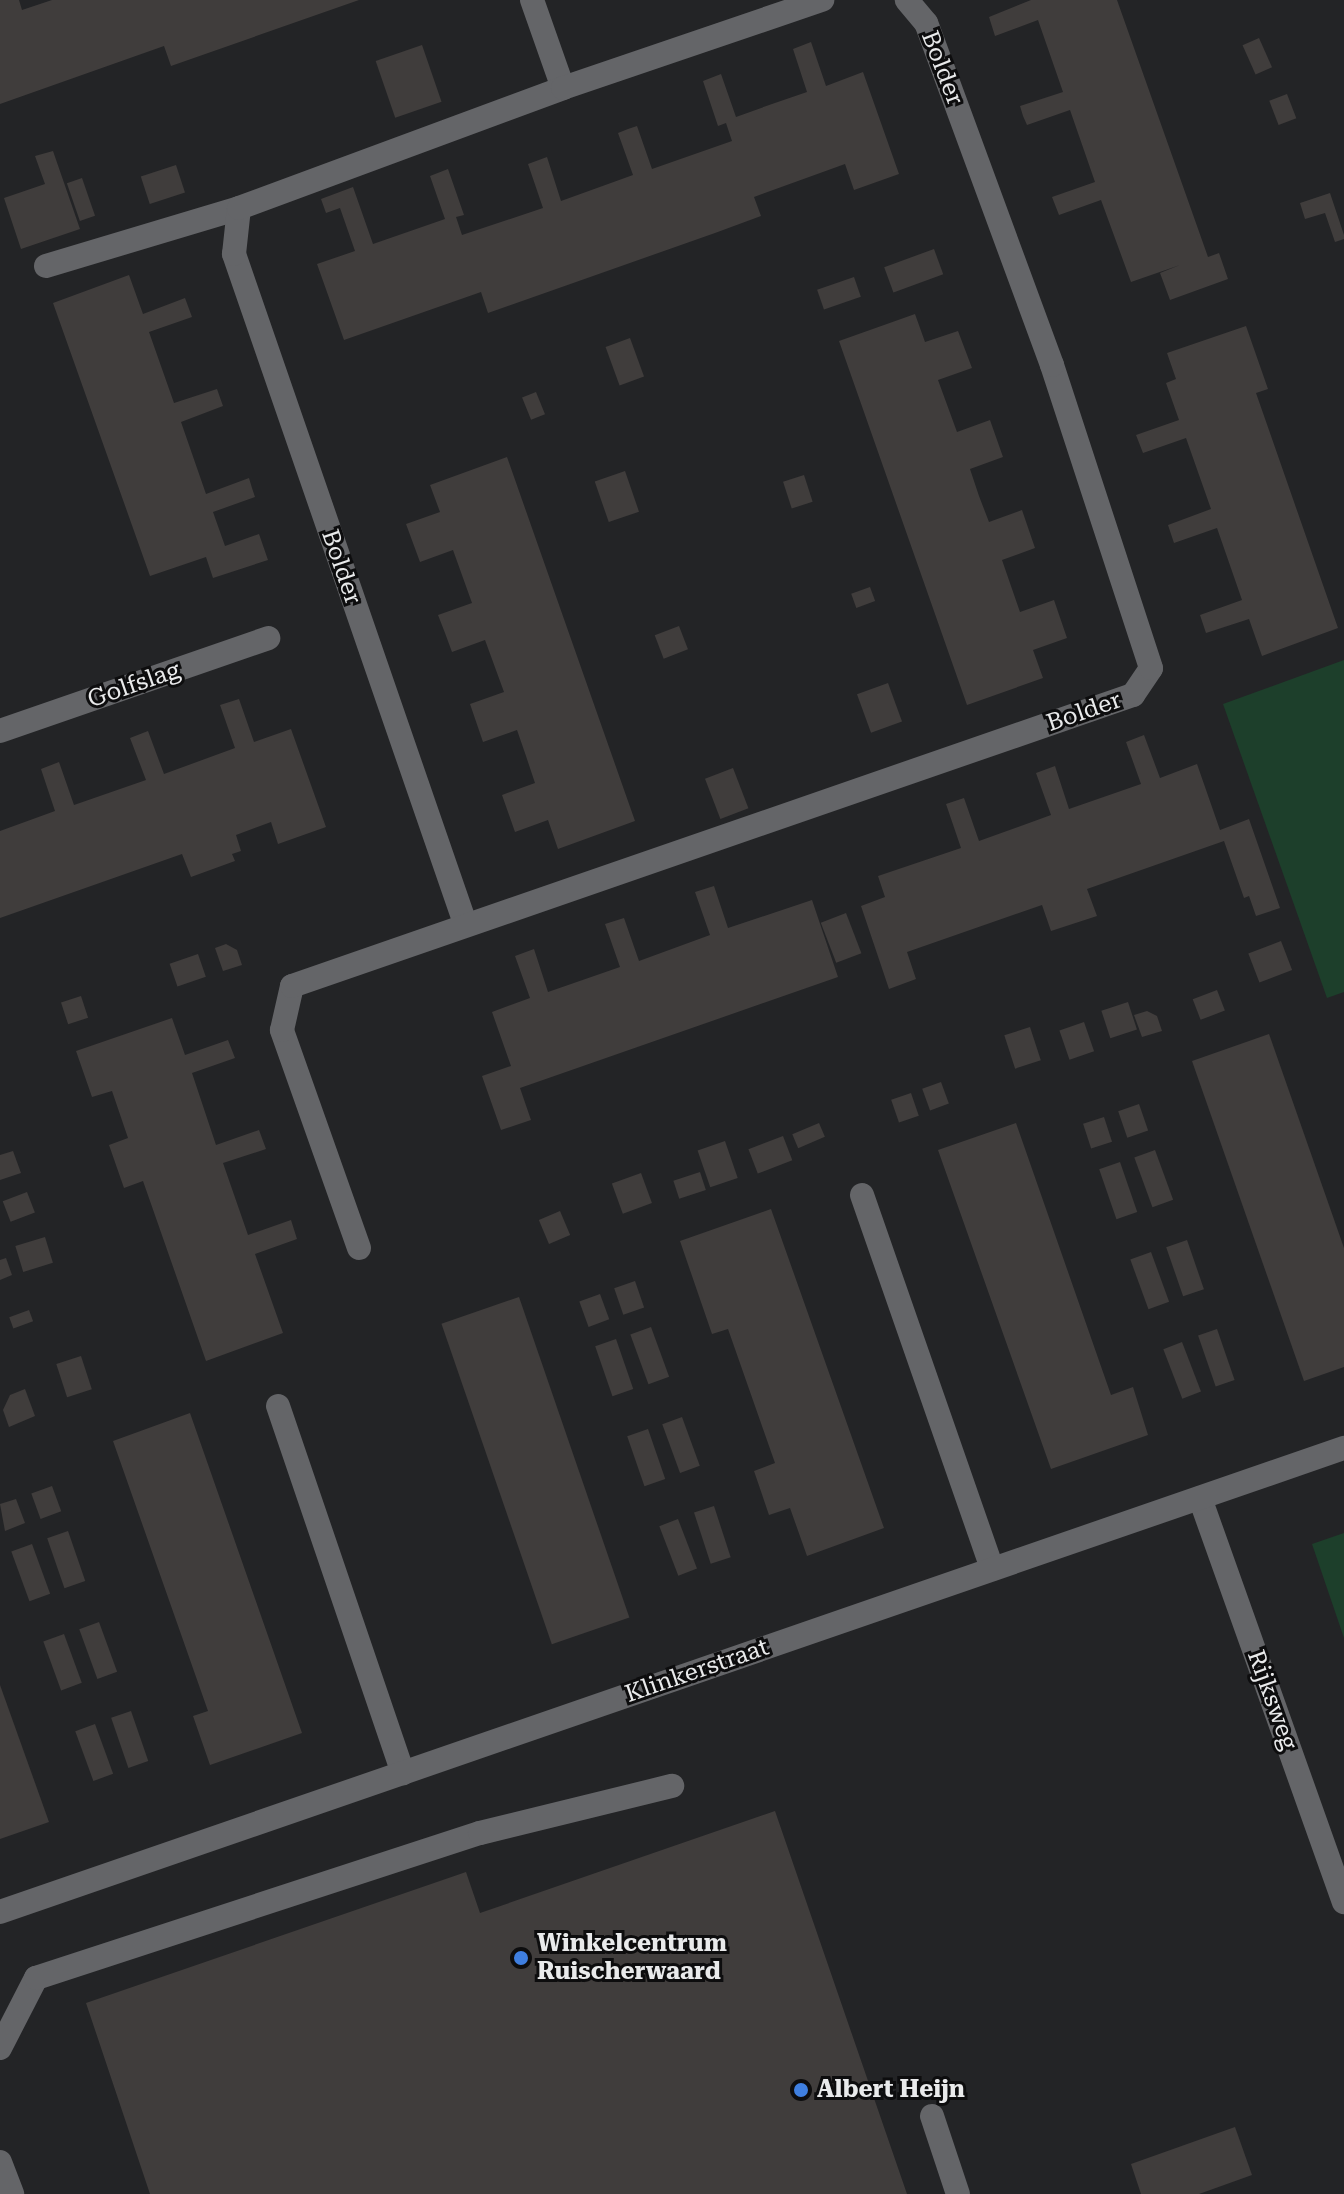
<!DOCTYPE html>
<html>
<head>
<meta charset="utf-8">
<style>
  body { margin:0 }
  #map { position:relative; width:1344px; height:2194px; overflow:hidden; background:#232426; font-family:"Roboto Serif",serif }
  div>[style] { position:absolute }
  .green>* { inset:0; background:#1d3f2b }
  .building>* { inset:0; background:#403d3c; transform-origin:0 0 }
  .lane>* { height:24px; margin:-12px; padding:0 12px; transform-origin:12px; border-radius:12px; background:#646568 }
  .street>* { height:24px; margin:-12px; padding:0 12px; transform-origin:12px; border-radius:12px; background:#646568 }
  .dots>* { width:22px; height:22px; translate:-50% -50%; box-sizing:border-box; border:4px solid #0d0d0e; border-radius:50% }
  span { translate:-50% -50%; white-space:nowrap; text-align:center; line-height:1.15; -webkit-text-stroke:6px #0d0d0e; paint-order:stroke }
  .street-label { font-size:24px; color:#e9eaeb }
  .poi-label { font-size:24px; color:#e9eaeb; font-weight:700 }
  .left { translate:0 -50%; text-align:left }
</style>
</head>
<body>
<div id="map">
  <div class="green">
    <div style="clip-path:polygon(1344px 660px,1344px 992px,1327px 998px,1223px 704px)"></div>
    <div style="clip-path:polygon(1344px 1533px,1344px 1638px,1312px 1544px)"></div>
  </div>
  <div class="building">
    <div style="clip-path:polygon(0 0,19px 0,22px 10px,52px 0,359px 0,171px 66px,164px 46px,0 104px)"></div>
    <div style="clip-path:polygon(1031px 0,1117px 0,1208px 257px,1219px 253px,1228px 279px,1170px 300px,1160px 273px,1180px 265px,1131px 282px,1101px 200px,1059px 215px,1052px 197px,1095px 182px,1070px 110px,1027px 125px,1023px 116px,1020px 106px,1063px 92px,1038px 20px,995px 36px,989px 17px)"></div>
    <div style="left:1259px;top:38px;width:32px;height:18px;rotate:66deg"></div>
    <div style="clip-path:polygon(811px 42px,826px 86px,863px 72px,899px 174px,854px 190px,845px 164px,754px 197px,761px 216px,715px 233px,488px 313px,481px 292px,344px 340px,317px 264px,355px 251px,340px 208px,326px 213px,321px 199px,353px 187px,373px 244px,445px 219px,430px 176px,448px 169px,464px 215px,456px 217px,462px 235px,543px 208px,528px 164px,547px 157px,561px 201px,633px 175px,618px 133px,628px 129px,637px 126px,652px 169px,732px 141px,726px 123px,718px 126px,703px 81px,721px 74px,736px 117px,772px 104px,807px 92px,793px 49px)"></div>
    <div style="left:422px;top:45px;width:60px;height:49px;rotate:71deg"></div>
    <div style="left:1287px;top:94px;width:26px;height:19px;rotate:69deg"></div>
    <div style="clip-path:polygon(53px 151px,80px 229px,21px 249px,4px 198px,45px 184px,35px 156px)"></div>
    <div style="left:176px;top:165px;width:29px;height:37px;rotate:72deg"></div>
    <div style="left:82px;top:178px;width:40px;height:16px;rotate:71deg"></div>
    <div style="clip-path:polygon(1330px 193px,1344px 235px,1344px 239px,1335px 242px,1325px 213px,1305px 219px,1300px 203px)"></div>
    <div style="left:934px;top:249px;width:27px;height:53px;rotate:70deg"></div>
    <div style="clip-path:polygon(129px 275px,143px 314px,185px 298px,192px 317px,149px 332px,174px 403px,217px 389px,223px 406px,181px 422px,206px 494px,249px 478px,252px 488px,255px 497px,213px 512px,225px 546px,259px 534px,268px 560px,213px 578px,206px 557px,150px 576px,53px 303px)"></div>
    <div style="left:854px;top:277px;width:21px;height:39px;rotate:71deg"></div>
    <div style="clip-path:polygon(915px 314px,925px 342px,958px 331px,972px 368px,938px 380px,957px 432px,990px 420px,1003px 457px,970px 469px,979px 496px,989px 522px,1022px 510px,1035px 548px,1002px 560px,1020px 612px,1054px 600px,1067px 638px,1033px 650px,1043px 678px,967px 705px,839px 341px)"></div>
    <div style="clip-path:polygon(1246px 326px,1268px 389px,1256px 393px,1338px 628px,1262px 656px,1249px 619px,1206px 633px,1200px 615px,1242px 600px,1217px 528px,1174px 543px,1168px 525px,1211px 509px,1186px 438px,1143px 453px,1136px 435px,1179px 420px,1166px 383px,1176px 379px,1167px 353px)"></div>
    <div style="left:630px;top:338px;width:41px;height:26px;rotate:70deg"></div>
    <div style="left:536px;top:392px;width:24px;height:15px;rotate:68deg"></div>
    <div style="clip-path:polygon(507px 457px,635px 821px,558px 849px,548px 820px,515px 832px,502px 795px,535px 783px,526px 756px,517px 730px,483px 742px,470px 704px,504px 692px,485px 640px,452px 652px,445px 633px,438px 615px,472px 603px,453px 550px,420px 562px,406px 524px,440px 512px,430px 485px)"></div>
    <div style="left:625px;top:471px;width:43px;height:32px;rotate:71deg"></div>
    <div style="left:804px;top:475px;width:28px;height:22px;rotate:72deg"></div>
    <div style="left:870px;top:587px;width:15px;height:20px;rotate:70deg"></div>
    <div style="left:679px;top:626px;width:25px;height:26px;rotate:69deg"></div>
    <div style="left:888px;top:683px;width:41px;height:33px;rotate:70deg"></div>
    <div style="clip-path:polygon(239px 699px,254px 742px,291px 729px,326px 827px,278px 844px,271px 822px,236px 835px,241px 851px,232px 854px,235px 861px,191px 877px,182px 854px,0 918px,0 831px,55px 811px,41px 769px,59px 762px,74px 805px,146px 780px,130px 738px,148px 731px,164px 774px,235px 748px,220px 705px)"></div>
    <div style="clip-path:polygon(1144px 735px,1160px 778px,1197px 764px,1220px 830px,1249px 819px,1280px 908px,1256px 916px,1249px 896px,1244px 898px,1224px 841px,1087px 889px,1097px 916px,1051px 931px,1042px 905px,907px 952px,916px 979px,889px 989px,861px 906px,885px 897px,878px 876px,961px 848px,946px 804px,964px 798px,979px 841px,1051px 815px,1036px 773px,1055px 766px,1069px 809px,1141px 784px,1126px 742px)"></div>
    <div style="left:733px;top:768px;width:43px;height:30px;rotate:69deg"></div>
    <div style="clip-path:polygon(714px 886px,728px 928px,812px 900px,838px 977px,520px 1088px,531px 1120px,501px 1130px,482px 1076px,511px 1066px,492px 1012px,530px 998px,515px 956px,534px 949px,548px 992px,620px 967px,605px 924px,624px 918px,639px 961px,710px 935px,695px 892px)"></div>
    <div style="left:846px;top:913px;width:43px;height:27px;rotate:69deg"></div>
    <div style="left:1281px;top:941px;width:31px;height:35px;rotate:69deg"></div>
    <div style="clip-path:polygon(226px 944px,237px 950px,242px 965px,223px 971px,215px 948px)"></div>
    <div style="left:198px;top:954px;width:24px;height:30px;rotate:71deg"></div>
    <div style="left:1217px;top:990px;width:22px;height:26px;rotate:69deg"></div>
    <div style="left:81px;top:996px;width:23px;height:21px;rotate:72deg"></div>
    <div style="left:1128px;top:1002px;width:29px;height:28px;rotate:72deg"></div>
    <div style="clip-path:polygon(1147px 1011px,1157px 1016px,1162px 1031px,1142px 1037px,1134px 1015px)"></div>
    <div style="clip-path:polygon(172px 1018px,185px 1055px,228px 1040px,235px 1058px,192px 1073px,216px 1145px,259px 1130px,266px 1149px,223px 1163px,248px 1235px,291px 1220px,297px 1239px,255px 1254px,283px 1333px,206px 1361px,143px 1181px,124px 1188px,109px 1145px,128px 1138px,112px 1091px,92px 1097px,76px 1051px)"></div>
    <div style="left:1084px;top:1022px;width:31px;height:26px;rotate:71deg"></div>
    <div style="left:1030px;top:1027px;width:35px;height:27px;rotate:72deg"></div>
    <div style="clip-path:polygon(1269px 1034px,1344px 1248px,1344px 1367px,1304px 1381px,1192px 1061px)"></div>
    <div style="left:941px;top:1082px;width:23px;height:20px;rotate:70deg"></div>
    <div style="left:911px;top:1093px;width:24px;height:21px;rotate:71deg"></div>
    <div style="left:1139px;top:1104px;width:28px;height:22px;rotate:71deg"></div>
    <div style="left:1104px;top:1117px;width:26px;height:22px;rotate:72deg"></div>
    <div style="left:819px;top:1123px;width:15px;height:29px;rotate:67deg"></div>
    <div style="clip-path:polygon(1016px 1123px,1111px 1395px,1133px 1387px,1148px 1435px,1051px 1469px,938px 1150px)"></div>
    <div style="left:783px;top:1136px;width:26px;height:37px;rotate:69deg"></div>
    <div style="left:725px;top:1141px;width:39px;height:29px;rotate:71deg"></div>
    <div style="left:1155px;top:1150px;width:53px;height:22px;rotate:70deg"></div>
    <div style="clip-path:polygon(13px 1151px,21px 1173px,0 1180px,0 1155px)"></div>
    <div style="left:1120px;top:1162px;width:53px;height:22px;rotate:71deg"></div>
    <div style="left:700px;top:1172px;width:19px;height:28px;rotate:72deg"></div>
    <div style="left:641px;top:1173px;width:32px;height:31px;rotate:70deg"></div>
    <div style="left:27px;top:1192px;width:22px;height:26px;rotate:69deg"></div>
    <div style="clip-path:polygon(771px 1209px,884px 1528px,807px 1556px,790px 1508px,769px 1515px,754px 1471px,775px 1463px,728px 1329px,712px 1334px,680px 1241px)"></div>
    <div style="left:560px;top:1211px;width:26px;height:23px;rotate:67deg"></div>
    <div style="left:45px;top:1237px;width:27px;height:31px;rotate:73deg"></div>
    <div style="left:1187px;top:1240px;width:52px;height:22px;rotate:71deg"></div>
    <div style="left:1151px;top:1252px;width:53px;height:22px;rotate:70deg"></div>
    <div style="clip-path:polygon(6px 1258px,12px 1275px,0 1280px,0 1260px)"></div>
    <div style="left:635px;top:1281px;width:28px;height:22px;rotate:71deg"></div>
    <div style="left:600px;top:1294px;width:27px;height:22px;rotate:70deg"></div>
    <div style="left:519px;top:1297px;width:339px;height:82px;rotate:71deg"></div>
    <div style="left:29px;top:1310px;width:12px;height:21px;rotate:70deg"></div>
    <div style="left:651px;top:1327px;width:53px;height:22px;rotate:70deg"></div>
    <div style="left:1217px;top:1329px;width:54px;height:20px;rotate:71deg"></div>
    <div style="left:616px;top:1339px;width:53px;height:22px;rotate:71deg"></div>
    <div style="left:1182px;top:1342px;width:53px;height:20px;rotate:69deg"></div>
    <div style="left:81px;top:1356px;width:35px;height:26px;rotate:72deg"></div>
    <div style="clip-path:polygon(25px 1389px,35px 1416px,9px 1427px,3px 1410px,10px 1395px)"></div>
    <div style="clip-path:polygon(190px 1413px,302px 1733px,210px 1765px,193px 1716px,208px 1711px,113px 1441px)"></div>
    <div style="left:682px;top:1417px;width:52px;height:21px;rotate:70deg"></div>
    <div style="left:648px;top:1429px;width:53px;height:22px;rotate:71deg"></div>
    <div style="left:52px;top:1486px;width:27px;height:22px;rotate:70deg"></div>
    <div style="clip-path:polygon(16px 1499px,25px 1523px,5px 1531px,0 1504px)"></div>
    <div style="left:714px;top:1506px;width:54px;height:21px;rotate:72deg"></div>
    <div style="left:678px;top:1519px;width:53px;height:20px;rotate:69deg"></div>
    <div style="left:68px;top:1531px;width:53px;height:22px;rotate:71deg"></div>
    <div style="left:32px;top:1544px;width:53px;height:22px;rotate:70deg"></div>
    <div style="left:99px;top:1622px;width:53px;height:21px;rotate:70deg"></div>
    <div style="left:64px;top:1634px;width:52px;height:22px;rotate:70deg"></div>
    <div style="clip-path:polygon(0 1685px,49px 1822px,0 1839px)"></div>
    <div style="left:131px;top:1711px;width:53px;height:21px;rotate:71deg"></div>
    <div style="left:95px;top:1724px;width:53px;height:21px;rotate:70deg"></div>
    <div style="clip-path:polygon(775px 1811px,907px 2194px,150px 2194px,86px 2003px,466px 1872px,480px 1913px)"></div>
    <div style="clip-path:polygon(1235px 2127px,1252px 2175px,1199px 2194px,1141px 2194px,1131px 2164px)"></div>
  </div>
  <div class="lane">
    <div style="left:0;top:2048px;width:79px;rotate:-62.8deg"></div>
    <div style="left:36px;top:1978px;width:467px;rotate:-18.1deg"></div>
    <div style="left:480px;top:1833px;width:198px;rotate:-13.8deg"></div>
    <div style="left:932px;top:2116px;width:82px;rotate:71.6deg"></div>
  </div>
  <div class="street">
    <div style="left:532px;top:0;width:93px;rotate:70.6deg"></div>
    <div style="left:46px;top:266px;width:202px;rotate:-16.7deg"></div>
    <div style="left:0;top:731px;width:284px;rotate:-19.1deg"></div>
    <div style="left:465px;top:923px;width:708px;rotate:-109.05deg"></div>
    <div style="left:234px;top:254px;width:46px;rotate:-83.8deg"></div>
    <div style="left:239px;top:208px;width:346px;rotate:-20.3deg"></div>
    <div style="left:563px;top:88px;width:274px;rotate:-18.8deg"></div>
    <div style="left:862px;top:1195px;width:396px;rotate:70.8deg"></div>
    <div style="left:359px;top:1248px;width:231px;rotate:-109.5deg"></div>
    <div style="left:282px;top:1030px;width:45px;rotate:-77.2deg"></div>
    <div style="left:292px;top:986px;width:890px;rotate:-19.09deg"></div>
    <div style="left:1133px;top:695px;width:32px;rotate:-56deg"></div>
    <div style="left:1151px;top:668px;width:319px;rotate:-108.1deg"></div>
    <div style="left:1052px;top:365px;width:364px;rotate:-110.2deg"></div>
    <div style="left:926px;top:23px;width:30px;rotate:-130deg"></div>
    <div style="left:278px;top:1406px;width:388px;rotate:71.2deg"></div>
    <div style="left:1200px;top:1498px;width:429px;rotate:70.4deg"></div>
    <div style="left:0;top:1912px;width:1422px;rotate:-19.05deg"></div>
    <div style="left:0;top:2162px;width:34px;rotate:69deg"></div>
  </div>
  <div class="dots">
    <div style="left:521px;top:1958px;background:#3f7fe0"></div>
    <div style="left:801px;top:2090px;background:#3f7fe0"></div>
  </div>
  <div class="street-label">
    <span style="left:942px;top:68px;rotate:69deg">Bolder</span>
    <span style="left:341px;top:567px;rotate:71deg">Bolder</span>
    <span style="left:134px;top:685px;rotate:-19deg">Golfslag</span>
    <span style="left:1084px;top:712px;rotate:-19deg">Bolder</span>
    <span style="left:697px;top:1671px;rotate:-19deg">Klinkerstraat</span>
    <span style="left:1272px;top:1700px;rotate:70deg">Rijksweg</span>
  </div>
  <div class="poi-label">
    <span class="left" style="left:537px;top:1958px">Winkelcentrum<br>Ruischerwaard</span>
    <span class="left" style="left:817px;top:2090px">Albert Heijn</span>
  </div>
</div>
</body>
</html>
